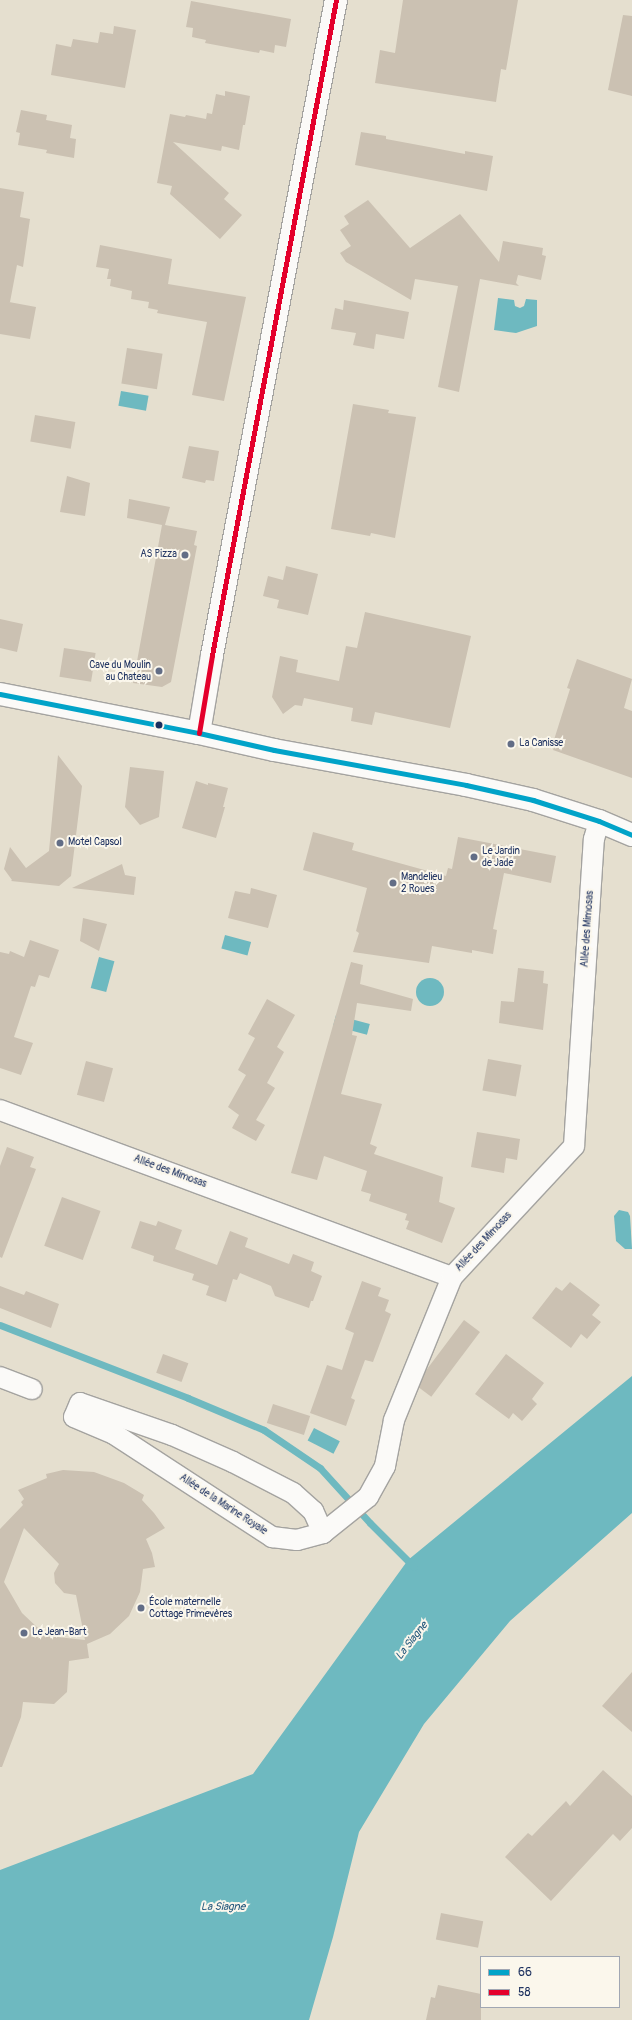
<!DOCTYPE html>
<html>
<head>
<meta charset="utf-8">
<style>
  body { margin:0 }
  #map { position:relative; width:632px; height:2020px; overflow:hidden; background:#e5dfcf; font-family:Pangolin,sans-serif }
  div>[style] { position:absolute }
  .water>* { inset:0; background:#6eb9c0; transform-origin:0 0 }
  .round { border-radius:50% }
  .stream>* { height:7px; margin:-3.5px; padding:0 3.5px; transform-origin:3.5px; border-radius:3.5px; background:#6eb9c0 }
  .building>* { inset:0; background:#cbc1b2; transform-origin:0 0 }
  .roads { filter:drop-shadow(1px 0 #a4a3a0) drop-shadow(-1px 0 #a4a3a0) drop-shadow(0 1px #a4a3a0) drop-shadow(0 -1px #a4a3a0) }
  .street>* { height:20px; margin:-10px; padding:0 10px; transform-origin:10px; border-radius:10px; background:#fbfaf8 }
  .secondary>* { height:22px; margin:-11px; padding:0 11px; transform-origin:11px; border-radius:11px; background:#fbfaf8 }
  .bus-1>* { height:5px; margin:-2.5px; padding:0 2.5px; transform-origin:2.5px; border-radius:2.5px; background:#01a3c8 }
  .bus-2>* { height:5px; margin:-2.5px; padding:0 2.5px; transform-origin:2.5px; border-radius:2.5px; background:#e4002b }
  .dots>* { width:11px; height:11px; translate:-50% -50%; box-sizing:border-box; border:2px solid #fbf7ec; border-radius:50% }
  span { translate:-50% -50%; white-space:nowrap; text-align:center; line-height:1.15; -webkit-text-stroke:4px #fbf7ec; paint-order:stroke }
  .poi-label { font-size:10px; color:#1b2f5e }
  .right { translate:-100% -50%; text-align:right }
  .left { translate:0 -50%; text-align:left }
  .street-label { font-size:10px; color:#1b2f5e }
  .water-label { font-size:11px; color:#265a7e; font-style:italic }
  .legend { position:absolute; left:480px; top:1956px; width:140px; height:52px; box-sizing:border-box; background:#fbf7ec; border:1px solid #a1a7b3; margin:0; padding:5px 7px; list-style:none; font-size:12px; color:#1b2f5e }
  .legend li { display:flex; align-items:center; gap:8px; height:20px }
  .legend b { width:20px; border:1px solid #a1a7b3 }
</style>
</head>
<body>
<div id="map">
  <div class="water">
    <div style="clip-path:polygon(498px 298px,514px 300px,515px 306px,520px 308px,524px 306px,526px 299px,537px 300px,537px 326px,516px 333px,494px 330px)"></div>
    <div style="left:121px;top:391px;width:28px;height:15px;rotate:10deg"></div>
    <div style="left:225px;top:935px;width:27px;height:14px;rotate:15deg"></div>
    <div style="left:99px;top:957px;width:16px;height:32px;rotate:15deg"></div>
    <div class="round" style="left:416px;top:978px;width:28px;height:28px"></div>
    <div style="left:336px;top:1015px;width:35px;height:11px;rotate:15deg"></div>
    <div style="clip-path:polygon(619px 1210px,628px 1212px,630px 1216px,632px 1249px,625px 1249px,616px 1241px,614px 1216px)"></div>
    <div style="clip-path:polygon(632px 1376px,632px 1513px,510px 1621px,424px 1724px,359px 1832px,333px 1937px,309px 2020px,0 2020px,0 1870px,253px 1774px,408px 1560px)"></div>
    <div style="left:314px;top:1428px;width:29px;height:14px;rotate:27deg"></div>
  </div>
  <div class="stream">
    <div style="left:0;top:1325px;width:202px;rotate:21.2deg"></div>
    <div style="left:188px;top:1398px;width:82px;rotate:22.8deg"></div>
    <div style="left:264px;top:1430px;width:68px;rotate:34.2deg"></div>
    <div style="left:320px;top:1468px;width:74px;rotate:47.7deg"></div>
    <div style="left:370px;top:1523px;width:62px;rotate:45deg"></div>
  </div>
  <div class="building">
    <div style="clip-path:polygon(403px 0,518px 0,506px 70px,501px 69px,496px 102px,375px 83px,380px 50px,395px 53px)"></div>
    <div style="clip-path:polygon(191px 1px,291px 19px,286px 47px,275px 45px,274px 53px,260px 50px,259px 53px,205px 43px,206px 40px,192px 37px,193px 28px,186px 27px)"></div>
    <div style="clip-path:polygon(623px 15px,632px 16px,632px 96px,608px 90px)"></div>
    <div style="clip-path:polygon(114px 26px,136px 30px,125px 88px,51px 75px,56px 44px,71px 47px,73px 39px,98px 43px,100px 32px,113px 34px)"></div>
    <div style="clip-path:polygon(225px 91px,250px 96px,245px 125px,243px 125px,239px 150px,222px 146px,221px 151px,173px 142px,229px 193px,224px 199px,242px 215px,220px 239px,170px 194px,172px 186px,157px 183px,170px 114px,185px 117px,186px 115px,206px 119px,207px 113px,212px 114px,216px 94px,225px 96px)"></div>
    <div style="clip-path:polygon(21px 110px,47px 115px,46px 120px,72px 125px,70px 138px,76px 139px,74px 158px,46px 153px,47px 150px,18px 145px,20px 133px,16px 132px)"></div>
    <div style="clip-path:polygon(361px 132px,386px 136px,386px 139px,429px 147px,465px 154px,465px 151px,493px 156px,487px 191px,355px 165px)"></div>
    <div style="clip-path:polygon(0 188px,24px 192px,20px 217px,30px 219px,23px 267px,17px 265px,10px 302px,9px 302px,36px 307px,30px 339px,0 334px)"></div>
    <div style="clip-path:polygon(368px 200px,410px 248px,460px 214px,499px 262px,503px 241px,543px 248px,542px 255px,546px 256px,541px 280px,518px 275px,516px 283px,519px 286px,480px 279px,459px 392px,438px 387px,458px 286px,415px 279px,411px 300px,346px 262px,340px 253px,351px 246px,340px 230px,349px 224px,344px 216px)"></div>
    <div style="clip-path:polygon(100px 245px,172px 259px,168px 284px,246px 297px,224px 401px,192px 395px,207px 322px,157px 313px,158px 310px,148px 308px,149px 302px,131px 299px,132px 291px,110px 286px,111px 279px,107px 279px,109px 269px,96px 267px)"></div>
    <div style="clip-path:polygon(344px 300px,409px 312px,404px 339px,376px 334px,374px 349px,353px 345px,356px 333px,331px 329px,335px 308px,343px 310px)"></div>
    <div style="left:127px;top:348px;width:36px;height:36px;rotate:9deg"></div>
    <div style="clip-path:polygon(353px 404px,389px 410px,388px 413px,416px 417px,395px 538px,371px 533px,370px 536px,331px 529px)"></div>
    <div style="left:35px;top:415px;width:41px;height:27px;rotate:10deg"></div>
    <div style="clip-path:polygon(189px 446px,219px 451px,214px 481px,206px 480px,205px 483px,182px 478px)"></div>
    <div style="clip-path:polygon(67px 476px,90px 483px,85px 516px,60px 512px)"></div>
    <div style="clip-path:polygon(129px 499px,170px 507px,165px 525px,197px 531px,194px 545px,197px 546px,171px 682px,162px 687px,133px 683px,162px 525px,127px 518px)"></div>
    <div style="clip-path:polygon(286px 566px,318px 574px,308px 615px,277px 608px,279px 600px,263px 596px,268px 576px,283px 580px)"></div>
    <div style="clip-path:polygon(365px 612px,471px 636px,450px 728px,375px 712px,372px 725px,351px 721px,353px 708px,304px 698px,302px 706px,295px 705px,283px 714px,272px 697px,280px 656px,298px 660px,296px 672px,339px 681px,346px 646px,357px 648px)"></div>
    <div style="clip-path:polygon(0 619px,23px 624px,17px 652px,0 648px)"></div>
    <div style="left:64px;top:648px;width:32px;height:29px;rotate:9deg"></div>
    <div style="clip-path:polygon(577px 659px,632px 679px,624px 708px,632px 711px,632px 778px,553px 750px,555px 744px,553px 743px,570px 689px,567px 688px)"></div>
    <div style="clip-path:polygon(58px 755px,82px 786px,71px 876px,59px 886px,11px 881px,12px 880px,4px 869px,10px 847px,26px 868px,49px 851px)"></div>
    <div style="clip-path:polygon(130px 767px,164px 771px,159px 817px,140px 825px,125px 807px)"></div>
    <div style="clip-path:polygon(196px 781px,208px 785px,208px 783px,228px 788px,223px 807px,225px 807px,216px 838px,182px 828px)"></div>
    <div style="clip-path:polygon(313px 832px,354px 843px,352px 850px,446px 876px,448px 868px,452px 869px,458px 837px,556px 856px,551px 883px,504px 873px,493px 929px,497px 930px,493px 954px,472px 950px,472px 953px,432px 946px,429px 963px,353px 952px,359px 933px,356px 931px,367px 888px,303px 870px)"></div>
    <div style="clip-path:polygon(122px 864px,125px 875px,136px 877px,134px 895px,72px 888px)"></div>
    <div style="clip-path:polygon(251px 888px,277px 895px,268px 928px,228px 918px,235px 891px,250px 894px)"></div>
    <div style="clip-path:polygon(83px 918px,107px 924px,99px 951px,80px 941px)"></div>
    <div style="clip-path:polygon(30px 940px,59px 950px,49px 978px,39px 975px,35px 987px,31px 986px,14px 1037px,33px 1043px,21px 1075px,0 1068px,0 952px,9px 954px,10px 951px,24px 957px)"></div>
    <div style="clip-path:polygon(351px 962px,363px 965px,360px 984px,413px 999px,411px 1011px,357px 1003px,352px 1035px,357px 1036px,341px 1094px,382px 1104px,370px 1144px,377px 1147px,374px 1154px,443px 1177px,439px 1202px,455px 1208px,442px 1243px,406px 1229px,409px 1221px,405px 1220px,407px 1214px,369px 1201px,371px 1194px,361px 1191px,367px 1171px,324px 1156px,317px 1180px,291px 1173px)"></div>
    <div style="clip-path:polygon(518px 968px,544px 971px,543px 983px,548px 984px,543px 1030px,499px 1023px,501px 1001px,514px 1002px)"></div>
    <div style="clip-path:polygon(267px 999px,295px 1015px,277px 1047px,284px 1052px,267px 1083px,275px 1088px,256px 1120px,265px 1125px,256px 1141px,232px 1128px,239px 1115px,228px 1107px,246px 1075px,238px 1070px,255px 1038px,248px 1034px)"></div>
    <div style="left:488px;top:1059px;width:34px;height:32px;rotate:10deg"></div>
    <div style="left:86px;top:1061px;width:28px;height:35px;rotate:15deg"></div>
    <div style="clip-path:polygon(477px 1132px,520px 1139px,517px 1160px,506px 1158px,504px 1173px,471px 1167px)"></div>
    <div style="clip-path:polygon(7px 1147px,34px 1157px,30px 1167px,36px 1169px,2px 1258px,0 1257px,0 1166px)"></div>
    <div style="left:62px;top:1197px;width:41px;height:52px;rotate:20deg"></div>
    <div style="clip-path:polygon(140px 1221px,156px 1226px,158px 1221px,182px 1230px,175px 1249px,217px 1265px,230px 1231px,248px 1238px,245px 1247px,289px 1264px,293px 1254px,314px 1262px,311px 1271px,322px 1276px,313px 1301px,311px 1301px,309px 1308px,275px 1296px,271px 1286px,240px 1273px,237px 1280px,233px 1279px,226px 1302px,206px 1295px,209px 1286px,192px 1280px,194px 1274px,153px 1261px,154px 1256px,131px 1248px)"></div>
    <div style="clip-path:polygon(362px 1281px,381px 1288px,378px 1296px,389px 1300px,385px 1311px,391px 1314px,373px 1362px,365px 1360px,351px 1398px,355px 1400px,346px 1426px,310px 1413px,327px 1365px,342px 1370px,354px 1333px,345px 1329px)"></div>
    <div style="clip-path:polygon(570px 1282px,600px 1305px,592px 1315px,601px 1322px,587px 1339px,581px 1334px,571px 1348px,532px 1318px,556px 1287px,562px 1291px)"></div>
    <div style="clip-path:polygon(0 1286px,24px 1295px,26px 1291px,59px 1304px,51px 1328px,0 1308px)"></div>
    <div style="left:464px;top:1320px;width:20px;height:81px;rotate:37deg"></div>
    <div style="left:163px;top:1354px;width:27px;height:20px;rotate:20deg"></div>
    <div style="clip-path:polygon(506px 1354px,544px 1383px,532px 1399px,537px 1404px,522px 1421px,513px 1413px,509px 1419px,475px 1394px)"></div>
    <div style="left:273px;top:1404px;width:39px;height:20px;rotate:18deg"></div>
    <div style="clip-path:polygon(evenodd,63px 1470px,94px 1472px,124px 1483px,144px 1495px,142px 1500px,154px 1513px,165px 1528px,146px 1539px,152px 1553px,155px 1567px,143px 1569px,140px 1592px,129px 1616px,110px 1634px,87px 1644px,89px 1658px,69px 1661px,67px 1692px,54px 1704px,23px 1702px,21px 1717px,2px 1767px,0 1767px,0 1529px,23px 1505px,21px 1502px,24px 1499px,18px 1490px,47px 1478px,46px 1474px,63px 1470px,24px 1528px,59px 1564px,54px 1573px,55px 1583px,64px 1593px,76px 1595px,85px 1640px,57px 1637px,40px 1630px,22px 1613px,4px 1582px,24px 1528px)"></div>
    <div style="clip-path:polygon(632px 1672px,632px 1732px,602px 1706px)"></div>
    <div style="clip-path:polygon(603px 1770px,632px 1796px,632px 1828px,620px 1841px,613px 1834px,551px 1901px,505px 1857px,528px 1833px,532px 1836px,566px 1801px,570px 1806px)"></div>
    <div style="left:441px;top:1913px;width:43px;height:27px;rotate:11deg"></div>
    <div style="clip-path:polygon(438px 1985px,481px 1994px,481px 2020px,426px 2020px,431px 1997px,435px 1998px)"></div>
  </div>
  <div class="roads">
    <div class="street">
      <div style="left:0;top:1110px;width:482px;rotate:20.3deg"></div>
      <div style="left:0;top:1377px;width:34px;rotate:21deg"></div>
      <div style="left:323px;top:1533px;width:24px;rotate:-114deg"></div>
      <div style="left:313px;top:1511px;width:27px;rotate:-138deg"></div>
      <div style="left:293px;top:1493px;width:68px;rotate:-152.7deg"></div>
      <div style="left:233px;top:1462px;width:67px;rotate:-156.1deg"></div>
      <div style="left:172px;top:1435px;width:97px;rotate:-160.8deg"></div>
      <div style="left:80px;top:1403px;width:15px;rotate:113deg"></div>
      <div style="left:74px;top:1417px;width:43px;rotate:23deg"></div>
      <div style="left:114px;top:1434px;width:189px;rotate:33.1deg"></div>
      <div style="left:272px;top:1537px;width:25px;rotate:7deg"></div>
      <div style="left:297px;top:1540px;width:27px;rotate:-15deg"></div>
      <div style="left:323px;top:1533px;width:58px;rotate:-38.7deg"></div>
      <div style="left:368px;top:1497px;width:35px;rotate:-61deg"></div>
      <div style="left:385px;top:1466px;width:47px;rotate:-78.9deg"></div>
      <div style="left:394px;top:1420px;width:154px;rotate:-67.9deg"></div>
      <div style="left:452px;top:1277px;width:179px;rotate:-47deg"></div>
      <div style="left:574px;top:1146px;width:308px;rotate:-86.3deg"></div>
      <div style="left:594px;top:839px;width:19px;rotate:-74deg"></div>
    </div>
    <div class="secondary">
      <div style="left:0;top:694px;width:203px;rotate:11.1deg"></div>
      <div style="left:199px;top:733px;width:77px;rotate:12.8deg"></div>
      <div style="left:274px;top:750px;width:195px;rotate:10.3deg"></div>
      <div style="left:466px;top:785px;width:69px;rotate:12.6deg"></div>
      <div style="left:533px;top:800px;width:69px;rotate:17.7deg"></div>
      <div style="left:599px;top:821px;width:36px;rotate:23deg"></div>
      <div style="left:199px;top:733px;width:79px;rotate:-80.5deg"></div>
      <div style="left:212px;top:655px;width:667px;rotate:-79.28deg"></div>
    </div>
  </div>
  <div class="bus-1">
    <div style="left:0;top:694px;width:203px;rotate:11.1deg"></div>
    <div style="left:199px;top:733px;width:77px;rotate:12.8deg"></div>
    <div style="left:274px;top:750px;width:195px;rotate:10.3deg"></div>
    <div style="left:466px;top:785px;width:69px;rotate:12.6deg"></div>
    <div style="left:533px;top:800px;width:69px;rotate:17.7deg"></div>
    <div style="left:599px;top:821px;width:36px;rotate:23deg"></div>
  </div>
  <div class="bus-2">
    <div style="left:199px;top:733px;width:79px;rotate:-80.5deg"></div>
    <div style="left:212px;top:655px;width:667px;rotate:-79.28deg"></div>
  </div>
  <div class="dots">
    <div style="left:185px;top:555px;background:#626d86"></div>
    <div style="left:159px;top:671px;background:#626d86"></div>
    <div style="left:159px;top:725px;background:#1b2f5e"></div>
    <div style="left:511px;top:744px;background:#626d86"></div>
    <div style="left:60px;top:843px;background:#626d86"></div>
    <div style="left:474px;top:857px;background:#626d86"></div>
    <div style="left:393px;top:883px;background:#626d86"></div>
    <div style="left:141px;top:1608px;background:#626d86"></div>
    <div style="left:24px;top:1633px;background:#626d86"></div>
  </div>
  <div class="poi-label">
    <span class="right" style="left:177px;top:555px">AS Pizza</span>
    <span class="right" style="left:151px;top:671px">Cave du Moulin<br>au Chateau</span>
    <span class="left" style="left:519px;top:744px">La Canisse</span>
    <span class="left" style="left:68px;top:843px">Motel Capsol</span>
    <span class="left" style="left:482px;top:857px">Le Jardin<br>de Jade</span>
    <span class="left" style="left:401px;top:883px">Mandelieu<br>2 Roues</span>
    <span class="left" style="left:149px;top:1608px">École maternelle<br>Cottage Primevères</span>
    <span class="left" style="left:32px;top:1633px">Le Jean-Bart</span>
  </div>
  <div class="street-label">
    <span style="left:588px;top:929px;rotate:-86deg">Allée des Mimosas</span>
    <span style="left:170px;top:1172px;rotate:20deg">Allée des Mimosas</span>
    <span style="left:484px;top:1242px;rotate:-47deg">Allée des Mimosas</span>
    <span style="left:223px;top:1505px;rotate:33deg">Allée de la Marine Royale</span>
  </div>
  <div class="water-label">
    <span style="left:412px;top:1641px;rotate:-52deg">La Siagne</span>
    <span style="left:223px;top:1907px">La Siagne</span>
  </div>
  <ul class="legend">
  <li><b style="height:5px;background:#01a3c8"></b>66</li>
  <li><b style="height:5px;background:#e4002b"></b>58</li>
  </ul>
</div>
</body>
</html>
